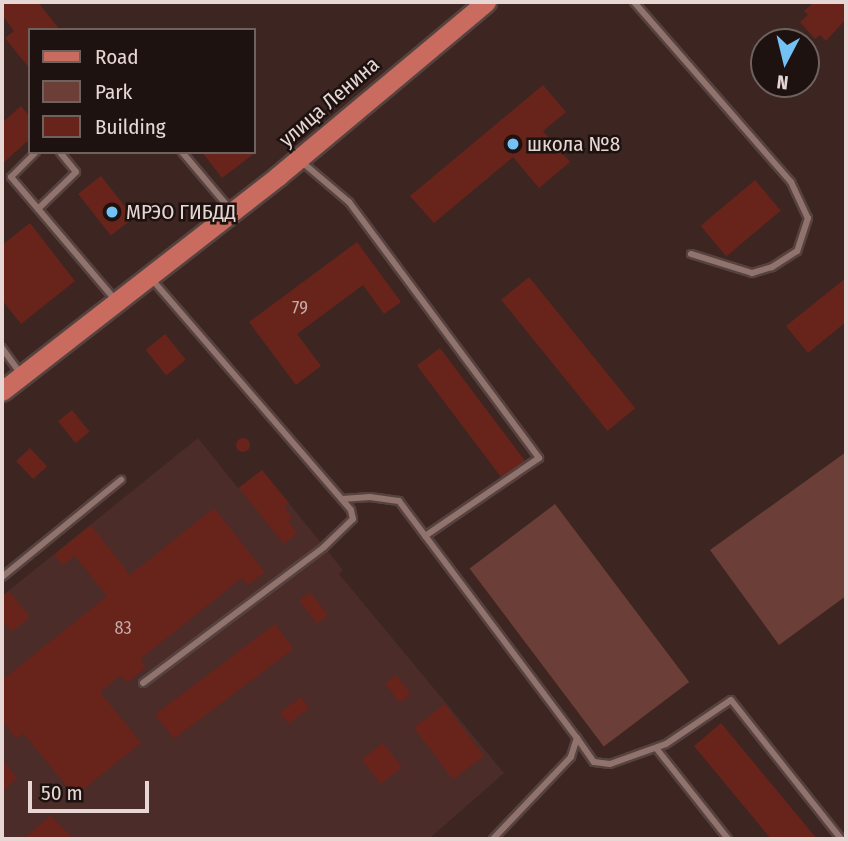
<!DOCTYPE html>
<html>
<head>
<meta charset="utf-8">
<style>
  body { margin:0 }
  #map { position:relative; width:848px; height:841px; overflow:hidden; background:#3d2521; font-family:"Fira Sans Condensed",sans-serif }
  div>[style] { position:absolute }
  .built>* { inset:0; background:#4b2c28 }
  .green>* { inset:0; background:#6b3e37; transform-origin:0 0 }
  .building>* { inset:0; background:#68241b; transform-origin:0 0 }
  .round { border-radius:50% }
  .roads { filter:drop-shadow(2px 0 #56423f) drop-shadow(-2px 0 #56423f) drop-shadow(0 2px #56423f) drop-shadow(0 -2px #56423f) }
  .service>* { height:6px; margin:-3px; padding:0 3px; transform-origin:3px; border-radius:3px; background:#91736e }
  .primary>* { height:19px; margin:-9.5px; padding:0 9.5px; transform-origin:9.5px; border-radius:9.5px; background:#c96b5e }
  .dots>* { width:19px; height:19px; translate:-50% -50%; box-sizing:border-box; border:4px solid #1d1210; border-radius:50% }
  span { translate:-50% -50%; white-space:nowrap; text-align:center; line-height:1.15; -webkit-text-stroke:5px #1d1210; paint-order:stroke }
  .number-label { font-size:18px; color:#c7aaa6 }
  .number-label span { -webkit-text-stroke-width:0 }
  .street-label { font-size:21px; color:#e7d7d4 }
  .poi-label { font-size:21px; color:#e7d7d4 }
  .left { translate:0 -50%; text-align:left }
  .frame { position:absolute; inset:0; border:4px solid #e7d7d4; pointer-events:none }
  .legend { position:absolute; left:28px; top:28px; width:228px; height:126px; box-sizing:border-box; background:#1d1210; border:2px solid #6e615e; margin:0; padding:9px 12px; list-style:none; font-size:21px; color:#e7d7d4 }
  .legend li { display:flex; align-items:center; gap:14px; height:35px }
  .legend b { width:35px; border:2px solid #6e615e }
  .north { position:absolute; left:750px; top:28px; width:70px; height:70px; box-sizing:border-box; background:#1d1210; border:2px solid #6e615e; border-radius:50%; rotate:187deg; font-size:19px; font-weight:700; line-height:28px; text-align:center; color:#e7d7d4 }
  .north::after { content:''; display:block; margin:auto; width:24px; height:32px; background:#73c1f5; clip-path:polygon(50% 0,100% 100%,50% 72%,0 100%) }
  .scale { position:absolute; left:28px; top:781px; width:121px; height:32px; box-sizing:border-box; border:4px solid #e7d7d4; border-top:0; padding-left:9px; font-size:21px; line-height:24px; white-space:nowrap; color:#e7d7d4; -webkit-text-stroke:5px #1d1210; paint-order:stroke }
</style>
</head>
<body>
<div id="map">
  <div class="built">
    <div style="clip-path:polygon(198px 438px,238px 488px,262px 470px,343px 570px,339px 574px,504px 773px,429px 839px,2px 839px,2px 596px)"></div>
  </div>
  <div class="green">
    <div style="clip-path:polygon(846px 452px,846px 596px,779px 645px,710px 550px)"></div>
    <div style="left:555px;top:504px;width:223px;height:107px;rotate:53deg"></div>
  </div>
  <div class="building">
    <div style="clip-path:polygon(2px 2px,38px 2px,60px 30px,30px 30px,30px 69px,5px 38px,14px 31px,2px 15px)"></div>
    <div style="clip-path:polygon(814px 2px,846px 2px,846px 19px,826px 41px,820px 35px,815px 39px,800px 22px,808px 15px,804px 11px)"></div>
    <div style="clip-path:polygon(543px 85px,566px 112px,543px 131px,570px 162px,539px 188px,513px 157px,434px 223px,410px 196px)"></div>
    <div style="clip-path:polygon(21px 106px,30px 117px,30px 139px,2px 164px,2px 123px)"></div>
    <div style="clip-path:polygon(202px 152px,256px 152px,222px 178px)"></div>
    <div style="left:101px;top:176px;width:53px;height:29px;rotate:52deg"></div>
    <div style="left:755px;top:180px;width:40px;height:71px;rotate:50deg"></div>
    <div style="clip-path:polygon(30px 223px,75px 281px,21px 324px,2px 300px,2px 245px)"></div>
    <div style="clip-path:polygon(357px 242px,401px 302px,384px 314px,363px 285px,297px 334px,321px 366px,296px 385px,249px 322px)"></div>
    <div style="left:529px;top:277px;width:169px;height:36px;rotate:51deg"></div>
    <div style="clip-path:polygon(846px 278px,846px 322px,808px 353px,786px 326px)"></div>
    <div style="left:165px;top:334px;width:33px;height:25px;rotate:51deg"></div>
    <div style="left:440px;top:348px;width:141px;height:29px;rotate:53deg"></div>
    <div style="left:72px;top:410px;width:28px;height:18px;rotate:51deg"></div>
    <div class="round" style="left:236px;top:438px;width:14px;height:14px"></div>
    <div style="left:30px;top:448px;width:25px;height:19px;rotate:47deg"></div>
    <div style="clip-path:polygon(262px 470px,289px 503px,284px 507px,292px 517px,288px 521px,297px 533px,284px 544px,239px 488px)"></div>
    <div style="clip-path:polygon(214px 508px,265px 572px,248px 585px,242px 578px,140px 659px,146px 667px,127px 683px,121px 675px,100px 692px,141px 743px,75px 796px,23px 733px,16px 739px,2px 720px,2px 680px,107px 596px,75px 556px,63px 565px,54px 555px,91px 525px,130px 575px)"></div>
    <div style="clip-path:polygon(9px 591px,30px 617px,12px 632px,2px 620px,2px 597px)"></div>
    <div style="left:310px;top:592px;width:29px;height:14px;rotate:52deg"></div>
    <div style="left:275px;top:624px;width:31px;height:150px;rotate:53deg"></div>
    <div style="left:396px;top:675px;width:24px;height:14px;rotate:52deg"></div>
    <div style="left:301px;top:697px;width:14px;height:26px;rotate:54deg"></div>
    <div style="left:445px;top:704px;width:65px;height:39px;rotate:53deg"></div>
    <div style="clip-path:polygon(721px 723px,817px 839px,771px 839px,694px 746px)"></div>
    <div style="left:383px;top:743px;width:31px;height:27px;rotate:52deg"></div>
    <div style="clip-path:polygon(2px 760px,17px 778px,2px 792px)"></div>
    <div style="clip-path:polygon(51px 815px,73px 839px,23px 839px)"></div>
  </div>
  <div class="roads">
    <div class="service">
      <div style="left:634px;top:2px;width:239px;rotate:48.9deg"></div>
      <div style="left:791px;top:182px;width:40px;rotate:65deg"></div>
      <div style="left:808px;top:218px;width:35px;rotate:108deg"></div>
      <div style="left:797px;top:251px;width:30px;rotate:147deg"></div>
      <div style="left:772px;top:267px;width:21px;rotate:163deg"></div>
      <div style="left:752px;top:273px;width:64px;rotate:-162.7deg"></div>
      <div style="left:36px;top:152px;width:35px;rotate:135deg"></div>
      <div style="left:11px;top:177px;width:162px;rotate:49.7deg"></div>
      <div style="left:182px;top:152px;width:75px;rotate:49.9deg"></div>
      <div style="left:302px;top:162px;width:62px;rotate:40.4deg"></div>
      <div style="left:349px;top:202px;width:319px;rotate:53.4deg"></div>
      <div style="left:539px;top:458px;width:138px;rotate:145.6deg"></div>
      <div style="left:38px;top:209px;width:53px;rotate:-44.2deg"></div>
      <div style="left:76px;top:172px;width:26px;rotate:-129deg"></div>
      <div style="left:2px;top:348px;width:32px;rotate:54deg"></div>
      <div style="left:342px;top:499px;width:28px;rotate:-4deg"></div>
      <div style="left:370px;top:497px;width:29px;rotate:8deg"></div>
      <div style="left:399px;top:501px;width:296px;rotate:53.1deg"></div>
      <div style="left:577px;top:738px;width:20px;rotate:108deg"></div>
      <div style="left:571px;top:757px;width:113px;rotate:133.6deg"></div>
      <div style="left:2px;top:577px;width:154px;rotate:-39.2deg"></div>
      <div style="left:143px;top:683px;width:226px;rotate:-36.9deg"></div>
      <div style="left:324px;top:547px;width:40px;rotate:-44deg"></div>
      <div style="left:353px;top:519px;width:9px;rotate:-103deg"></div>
      <div style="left:351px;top:510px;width:308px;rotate:-130.8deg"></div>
      <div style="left:577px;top:738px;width:29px;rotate:55deg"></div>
      <div style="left:594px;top:762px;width:16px;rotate:7deg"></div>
      <div style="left:610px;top:764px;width:59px;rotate:-19.7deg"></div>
      <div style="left:666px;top:744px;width:78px;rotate:-34.1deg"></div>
      <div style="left:731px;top:700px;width:177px;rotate:51.6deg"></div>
      <div style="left:656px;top:748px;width:116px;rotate:51.6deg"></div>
    </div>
    <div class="primary">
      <div style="left:2px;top:391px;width:350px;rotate:-37.9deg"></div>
      <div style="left:278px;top:176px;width:271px;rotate:-39.9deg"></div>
    </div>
  </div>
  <div class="dots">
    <div style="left:513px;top:144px;background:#73c1f5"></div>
    <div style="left:112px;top:212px;background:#73c1f5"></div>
  </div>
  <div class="number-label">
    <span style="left:300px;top:308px">79</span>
    <span style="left:123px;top:628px">83</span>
  </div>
  <div class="street-label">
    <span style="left:329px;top:102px;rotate:-41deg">улица Ленина</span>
  </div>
  <div class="poi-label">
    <span class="left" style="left:527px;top:144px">школа №8</span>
    <span class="left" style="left:126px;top:212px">МРЭО ГИБДД</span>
  </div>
  <div class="frame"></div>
  <ul class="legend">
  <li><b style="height:9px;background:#c96b5e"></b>Road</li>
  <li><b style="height:19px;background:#6b3e37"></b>Park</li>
  <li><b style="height:19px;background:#68241b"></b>Building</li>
  </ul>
  <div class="north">N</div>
  <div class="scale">50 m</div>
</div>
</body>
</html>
